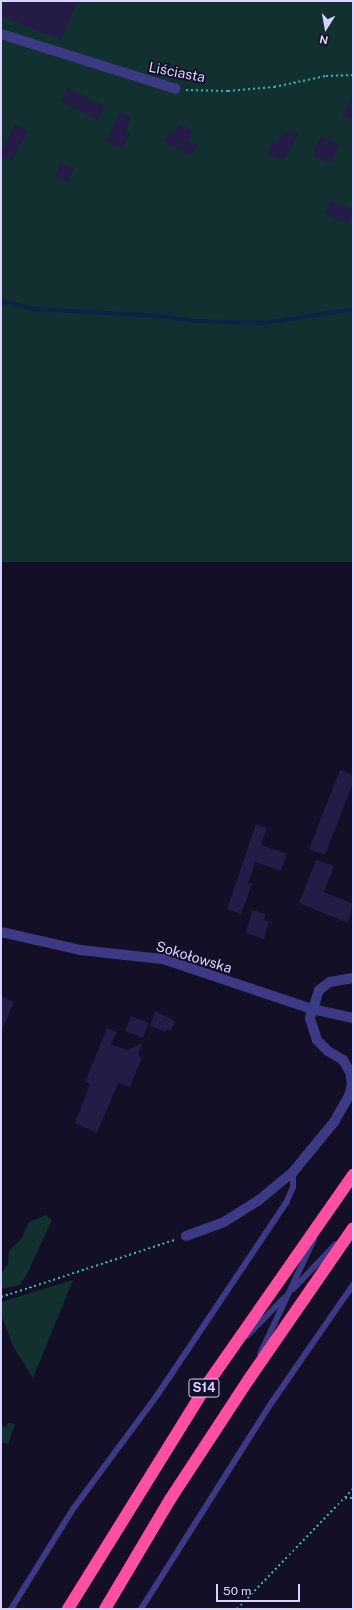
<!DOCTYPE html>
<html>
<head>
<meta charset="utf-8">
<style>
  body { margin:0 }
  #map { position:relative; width:354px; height:1610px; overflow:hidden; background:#130f26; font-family:"Public Sans",sans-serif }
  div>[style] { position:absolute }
  .green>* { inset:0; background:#12302f; transform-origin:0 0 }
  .stream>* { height:3.5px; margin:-1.75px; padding:0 1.75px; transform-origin:1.75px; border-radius:1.75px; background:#0c2248 }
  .building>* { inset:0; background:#241b47; transform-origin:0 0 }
  .path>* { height:2px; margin-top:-1px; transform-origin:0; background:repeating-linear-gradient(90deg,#2fb8b0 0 2px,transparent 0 5px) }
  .lane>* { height:6px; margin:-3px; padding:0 3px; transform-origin:3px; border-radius:3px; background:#3d3a85 }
  .street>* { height:10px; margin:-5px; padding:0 5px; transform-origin:5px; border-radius:5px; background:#3d3a85 }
  .highway>* { height:12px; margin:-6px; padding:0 6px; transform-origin:6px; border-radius:6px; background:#ff4fa3 }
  span { translate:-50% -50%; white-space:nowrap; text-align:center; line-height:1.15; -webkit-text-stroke:3.5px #130f26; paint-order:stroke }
  .shield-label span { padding:1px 3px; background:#130f26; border:1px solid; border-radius:3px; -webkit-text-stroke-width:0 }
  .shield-label { font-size:13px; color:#d9d4ff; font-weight:700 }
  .street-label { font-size:14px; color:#d9d4ff }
  .frame { position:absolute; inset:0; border:2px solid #d9d4ff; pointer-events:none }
  .north { position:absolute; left:306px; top:8px; width:40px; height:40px; -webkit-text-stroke:3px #130f26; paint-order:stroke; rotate:191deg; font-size:11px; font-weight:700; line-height:16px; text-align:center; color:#d9d4ff }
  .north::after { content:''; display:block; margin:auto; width:14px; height:18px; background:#d9d4ff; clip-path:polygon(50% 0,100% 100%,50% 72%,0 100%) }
  .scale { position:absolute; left:216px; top:1584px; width:84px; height:18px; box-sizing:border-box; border:2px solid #d9d4ff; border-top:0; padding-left:5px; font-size:12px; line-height:14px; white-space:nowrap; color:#d9d4ff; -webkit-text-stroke:3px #130f26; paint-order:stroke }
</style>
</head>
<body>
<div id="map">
  <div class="green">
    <div style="left:1px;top:1px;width:352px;height:561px"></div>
    <div style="clip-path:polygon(46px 1215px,52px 1220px,27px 1274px,20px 1285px,1px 1289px,1px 1274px,8px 1263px,9px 1251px,22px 1238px,29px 1222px)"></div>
    <div style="clip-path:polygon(73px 1280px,33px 1378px,13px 1346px,1px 1314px,1px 1302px)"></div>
    <div style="clip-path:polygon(9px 1423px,15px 1424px,8px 1444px,1px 1442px,1px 1425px,5px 1427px)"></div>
  </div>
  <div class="stream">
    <div style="left:1px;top:301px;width:34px;rotate:14deg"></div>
    <div style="left:34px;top:309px;width:128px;rotate:3.1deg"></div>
    <div style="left:162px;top:316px;width:30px;rotate:9deg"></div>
    <div style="left:192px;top:321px;width:73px;rotate:1.6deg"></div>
    <div style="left:265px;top:323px;width:89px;rotate:-9deg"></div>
  </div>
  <div class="building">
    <div style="clip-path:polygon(5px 1px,77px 1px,62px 40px,1px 16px)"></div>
    <div style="left:68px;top:88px;width:41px;height:15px;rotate:26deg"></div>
    <div style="clip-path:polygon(353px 94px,353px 121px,342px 116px)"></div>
    <div style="clip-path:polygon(120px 112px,130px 117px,126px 132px,130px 134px,122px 149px,106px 141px)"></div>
    <div style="clip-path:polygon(16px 124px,28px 131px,12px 161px,1px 155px,1px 152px)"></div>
    <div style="clip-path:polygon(180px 124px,193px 131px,188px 141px,197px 146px,191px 156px,164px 142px,170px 131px,175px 134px)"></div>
    <div style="clip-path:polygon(290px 130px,298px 134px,285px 159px,282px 157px,280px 161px,267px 154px,273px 141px,278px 143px,284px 131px,288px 133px)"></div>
    <div style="left:321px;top:136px;width:20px;height:21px;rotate:24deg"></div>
    <div style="left:61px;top:163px;width:14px;height:15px;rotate:25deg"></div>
    <div style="clip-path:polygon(331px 200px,353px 210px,348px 225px,325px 213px)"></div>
    <div style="clip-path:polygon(340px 770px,353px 775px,353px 783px,325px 855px,309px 849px)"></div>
    <div style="clip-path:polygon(256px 824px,267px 828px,261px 845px,287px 854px,281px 871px,255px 862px,248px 883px,252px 884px,241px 914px,227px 909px)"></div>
    <div style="clip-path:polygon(316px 860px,334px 866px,324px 892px,353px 904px,348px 923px,299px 903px)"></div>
    <div style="clip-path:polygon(252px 910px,266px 914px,264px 920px,269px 921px,264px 939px,246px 933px)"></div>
    <div style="clip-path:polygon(1px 996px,14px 1002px,1px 1032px)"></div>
    <div style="clip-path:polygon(155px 1011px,175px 1021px,171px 1031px,167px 1029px,166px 1032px,150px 1026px)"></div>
    <div style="left:131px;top:1016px;width:19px;height:16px;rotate:21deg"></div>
    <div style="clip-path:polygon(107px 1028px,117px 1032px,111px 1044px,127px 1050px,142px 1043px,138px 1055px,142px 1057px,130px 1087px,118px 1083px,97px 1133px,75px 1123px,90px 1084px,85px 1082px)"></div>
  </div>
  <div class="path">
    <div style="left:186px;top:90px;width:42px;rotate:1.4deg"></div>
    <div style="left:228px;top:91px;width:46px;rotate:-5deg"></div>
    <div style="left:274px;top:87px;width:53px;rotate:-11.9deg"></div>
    <div style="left:326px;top:76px;width:27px;rotate:-2deg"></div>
    <div style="left:1px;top:1297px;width:185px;rotate:-18.2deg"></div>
    <div style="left:345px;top:1498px;width:8px"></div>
    <div style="left:237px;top:1609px;width:167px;rotate:-46deg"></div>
  </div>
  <div class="lane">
    <div style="left:293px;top:1289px;width:62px;rotate:-46.3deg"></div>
    <div style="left:247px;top:1336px;width:54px;rotate:-45.7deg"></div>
    <div style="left:260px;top:1354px;width:127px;rotate:-64.8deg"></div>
    <div style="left:11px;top:1609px;width:118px;rotate:-58.2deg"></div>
    <div style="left:73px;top:1509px;width:143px;rotate:-53.5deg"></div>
    <div style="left:158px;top:1394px;width:232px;rotate:-56.2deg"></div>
    <div style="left:287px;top:1201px;width:15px;rotate:-67deg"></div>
    <div style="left:293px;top:1187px;width:15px;rotate:-90deg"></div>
    <div style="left:141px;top:1609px;width:245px;rotate:-57.7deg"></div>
    <div style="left:272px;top:1402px;width:142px;rotate:-55.3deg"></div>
  </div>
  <div class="street">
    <div style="left:1px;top:34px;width:183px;rotate:17.4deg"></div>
    <div style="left:1px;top:932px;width:81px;rotate:12.8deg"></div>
    <div style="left:80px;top:950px;width:83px;rotate:6.2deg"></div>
    <div style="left:163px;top:959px;width:157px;rotate:18.6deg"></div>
    <div style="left:312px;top:1009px;width:42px;rotate:12.4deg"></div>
    <div style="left:186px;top:1236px;width:40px;rotate:-20.2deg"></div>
    <div style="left:224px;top:1222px;width:41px;rotate:-32.2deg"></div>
    <div style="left:259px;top:1200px;width:44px;rotate:-39.5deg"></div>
    <div style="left:293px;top:1172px;width:65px;rotate:-50.6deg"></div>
    <div style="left:334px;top:1122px;width:30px;rotate:-60deg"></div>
    <div style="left:349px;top:1096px;width:12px;rotate:-76deg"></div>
    <div style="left:352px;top:1084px;width:12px;rotate:-99deg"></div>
    <div style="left:350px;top:1072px;width:14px;rotate:-120deg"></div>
    <div style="left:343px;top:1060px;width:17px;rotate:-149deg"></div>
    <div style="left:328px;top:1051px;width:16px;rotate:-135deg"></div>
    <div style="left:317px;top:1040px;width:23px;rotate:-108deg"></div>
    <div style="left:310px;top:1018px;width:29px;rotate:-72deg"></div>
    <div style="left:319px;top:990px;width:14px;rotate:-36deg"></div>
    <div style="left:330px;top:982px;width:23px;rotate:-10deg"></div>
  </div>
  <div class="highway">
    <div style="left:68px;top:1609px;width:266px;rotate:-58.2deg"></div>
    <div style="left:208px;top:1383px;width:254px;rotate:-55.1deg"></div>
    <div style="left:105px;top:1609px;width:129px;rotate:-59.3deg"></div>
    <div style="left:171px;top:1498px;width:142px;rotate:-56.8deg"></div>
    <div style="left:249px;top:1379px;width:183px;rotate:-55.4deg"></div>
  </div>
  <div class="shield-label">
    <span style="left:204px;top:1388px">S14</span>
  </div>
  <div class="street-label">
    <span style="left:177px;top:72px;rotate:11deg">Liściasta</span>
    <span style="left:194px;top:957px;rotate:17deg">Sokołowska</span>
  </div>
  <div class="frame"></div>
  <div class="north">N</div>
  <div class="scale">50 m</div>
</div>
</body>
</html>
